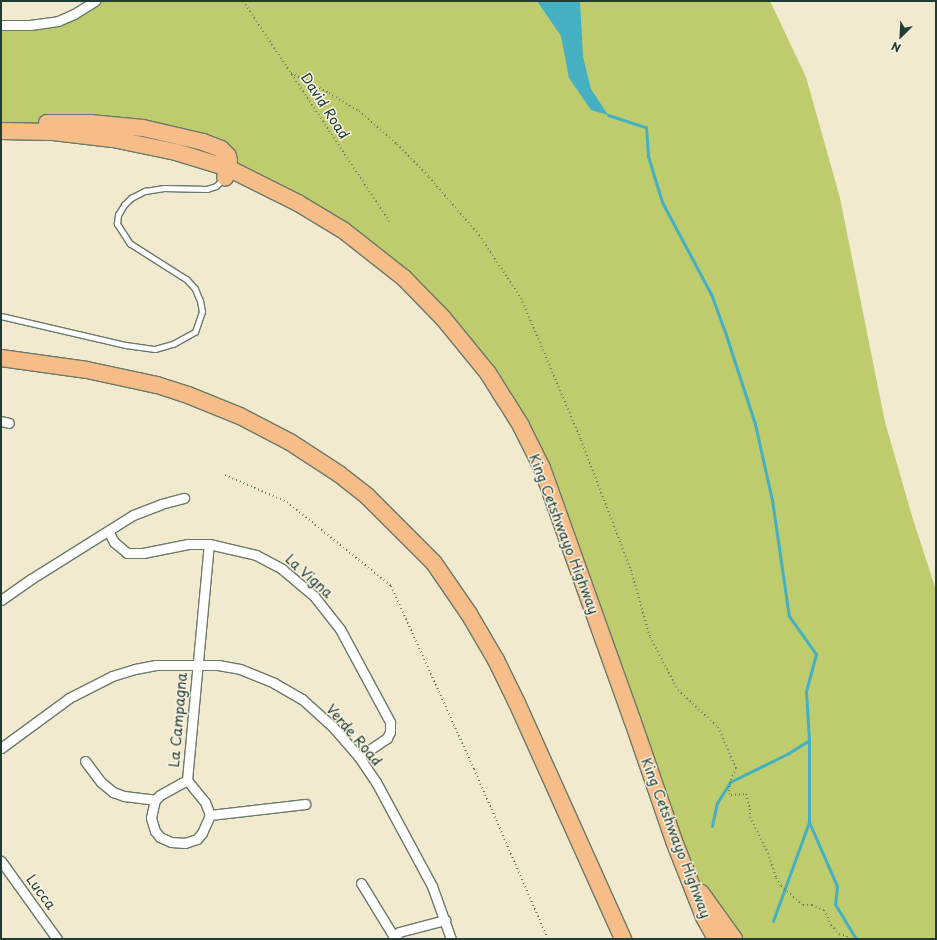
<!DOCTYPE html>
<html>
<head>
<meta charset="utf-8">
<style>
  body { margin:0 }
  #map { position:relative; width:937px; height:940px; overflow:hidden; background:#f2eacf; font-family:"Playpen Sans",sans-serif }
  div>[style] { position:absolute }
  .green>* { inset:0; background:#becc6e }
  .water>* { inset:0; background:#44b0c2 }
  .stream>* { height:3px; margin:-1.5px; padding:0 1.5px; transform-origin:1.5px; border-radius:1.5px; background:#44b0c2 }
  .path>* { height:2px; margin-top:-1px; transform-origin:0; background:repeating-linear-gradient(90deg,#697a6a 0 1px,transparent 0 4px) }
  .roads { filter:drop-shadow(1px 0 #697a6a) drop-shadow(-1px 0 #697a6a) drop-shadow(0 1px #697a6a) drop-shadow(0 -1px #697a6a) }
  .service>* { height:4.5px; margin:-2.25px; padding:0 2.25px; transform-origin:2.25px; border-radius:2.25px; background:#fff }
  .minor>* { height:9px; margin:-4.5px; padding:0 4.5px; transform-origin:4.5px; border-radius:4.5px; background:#fff }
  .motorway>* { height:16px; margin:-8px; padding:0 8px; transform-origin:8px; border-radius:8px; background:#f7bd88 }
  span { translate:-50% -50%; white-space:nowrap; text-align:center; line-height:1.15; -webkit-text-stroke:3px #fcf5e5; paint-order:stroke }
  .street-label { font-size:14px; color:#1f3d34 }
  .frame { position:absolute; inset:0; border:2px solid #1f3d34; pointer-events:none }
  .north { position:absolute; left:881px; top:16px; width:40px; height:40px; -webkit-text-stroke:3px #fcf5e5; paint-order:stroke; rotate:204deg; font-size:11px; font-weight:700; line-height:16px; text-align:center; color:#1f3d34 }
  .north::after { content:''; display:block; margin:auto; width:14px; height:18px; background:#1f3d34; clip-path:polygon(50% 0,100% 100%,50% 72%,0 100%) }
</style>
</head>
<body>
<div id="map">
  <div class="green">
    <div style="clip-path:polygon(95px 1px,770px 1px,806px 77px,840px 198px,885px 422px,912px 516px,936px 590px,936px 939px,716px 939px,542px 468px,473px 355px,343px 230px,176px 152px,1px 131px,1px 25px,42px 24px)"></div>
  </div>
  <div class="water">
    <div style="clip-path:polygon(537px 1px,580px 1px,583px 57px,591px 89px,608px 115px,591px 110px,569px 78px,561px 36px)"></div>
  </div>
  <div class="stream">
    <div style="left:608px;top:115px;width:40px;rotate:18deg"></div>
    <div style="left:646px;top:127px;width:29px;rotate:86deg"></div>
    <div style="left:648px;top:156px;width:48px;rotate:73.1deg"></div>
    <div style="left:662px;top:202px;width:104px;rotate:62deg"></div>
    <div style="left:711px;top:294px;width:40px;rotate:69.8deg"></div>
    <div style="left:725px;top:332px;width:97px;rotate:71.9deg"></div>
    <div style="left:755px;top:424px;width:78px;rotate:77.4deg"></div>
    <div style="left:772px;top:500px;width:117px;rotate:81.7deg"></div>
    <div style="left:789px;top:616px;width:47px;rotate:54.6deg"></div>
    <div style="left:816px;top:654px;width:38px;rotate:105deg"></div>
    <div style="left:806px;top:691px;width:49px;rotate:86.5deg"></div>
    <div style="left:809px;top:740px;width:82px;rotate:90deg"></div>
    <div style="left:809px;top:822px;width:70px;rotate:66.4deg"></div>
    <div style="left:837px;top:886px;width:18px;rotate:96deg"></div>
    <div style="left:835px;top:904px;width:41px;rotate:59deg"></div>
    <div style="left:712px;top:826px;width:24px;rotate:-78deg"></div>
    <div style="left:717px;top:803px;width:25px;rotate:-58deg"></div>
    <div style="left:730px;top:782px;width:64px;rotate:-26.2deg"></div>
    <div style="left:787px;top:754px;width:26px;rotate:-32deg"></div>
    <div style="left:773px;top:921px;width:105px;rotate:-70deg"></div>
  </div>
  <div class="path">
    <div style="left:243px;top:1px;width:265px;rotate:56.4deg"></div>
    <div style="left:291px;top:73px;width:43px;rotate:27.8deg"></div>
    <div style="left:329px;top:93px;width:35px;rotate:31deg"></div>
    <div style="left:359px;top:111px;width:50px;rotate:41deg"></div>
    <div style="left:397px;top:144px;width:46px;rotate:45.9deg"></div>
    <div style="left:429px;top:177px;width:77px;rotate:49.2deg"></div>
    <div style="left:479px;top:235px;width:76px;rotate:56.3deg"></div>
    <div style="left:521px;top:298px;width:154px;rotate:67.1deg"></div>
    <div style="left:581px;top:440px;width:139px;rotate:69deg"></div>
    <div style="left:631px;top:570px;width:70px;rotate:74.2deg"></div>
    <div style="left:650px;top:637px;width:60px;rotate:62.2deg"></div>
    <div style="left:678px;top:690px;width:54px;rotate:42.8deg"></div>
    <div style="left:718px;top:727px;width:45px;rotate:66.3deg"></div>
    <div style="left:736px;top:768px;width:15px;rotate:113deg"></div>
    <div style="left:730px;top:782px;width:11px;rotate:95deg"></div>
    <div style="left:729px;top:793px;width:3px;rotate:45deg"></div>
    <div style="left:731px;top:795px;width:15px;rotate:-4deg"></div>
    <div style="left:746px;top:794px;width:16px;rotate:75deg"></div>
    <div style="left:750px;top:809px;width:8px;rotate:90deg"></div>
    <div style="left:750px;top:817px;width:40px;rotate:63.4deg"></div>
    <div style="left:768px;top:853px;width:26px;rotate:72deg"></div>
    <div style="left:776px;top:878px;width:9px;rotate:58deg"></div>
    <div style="left:781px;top:886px;width:29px;rotate:41deg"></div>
    <div style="left:803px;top:905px;width:9px"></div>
    <div style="left:812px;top:905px;width:13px;rotate:23deg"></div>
    <div style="left:824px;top:910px;width:17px;rotate:65deg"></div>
    <div style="left:831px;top:925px;width:12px;rotate:48deg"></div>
    <div style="left:839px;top:934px;width:8px;rotate:14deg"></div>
    <div style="left:847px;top:936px;width:4px;rotate:56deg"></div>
    <div style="left:225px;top:475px;width:68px;rotate:23.5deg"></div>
    <div style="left:287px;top:502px;width:134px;rotate:38.9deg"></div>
    <div style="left:391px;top:586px;width:201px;rotate:65.6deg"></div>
    <div style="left:474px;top:769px;width:185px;rotate:66.5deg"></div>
  </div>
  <div class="roads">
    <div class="service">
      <div style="left:1px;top:316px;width:128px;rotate:13.1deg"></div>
      <div style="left:126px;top:345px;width:29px;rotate:8deg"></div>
      <div style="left:155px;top:349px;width:19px;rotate:-16deg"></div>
      <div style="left:173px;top:344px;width:25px;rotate:-29deg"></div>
      <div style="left:195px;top:332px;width:21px;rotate:-71deg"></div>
      <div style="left:202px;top:312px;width:11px;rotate:-100deg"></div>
      <div style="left:200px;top:301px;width:13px;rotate:-113deg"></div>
      <div style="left:195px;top:289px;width:12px;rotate:-132deg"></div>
      <div style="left:187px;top:280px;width:67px;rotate:-147.7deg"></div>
      <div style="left:130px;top:244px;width:24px;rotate:-123deg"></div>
      <div style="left:117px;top:224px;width:9px;rotate:-84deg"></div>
      <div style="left:118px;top:215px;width:12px;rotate:-59deg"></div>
      <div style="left:124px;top:205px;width:10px;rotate:-45deg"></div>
      <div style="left:131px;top:198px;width:16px;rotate:-27deg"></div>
      <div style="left:145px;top:191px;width:19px;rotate:-9deg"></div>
      <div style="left:164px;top:188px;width:43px;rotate:1.3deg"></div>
      <div style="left:207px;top:189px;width:9px;rotate:-18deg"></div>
      <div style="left:216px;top:186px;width:8px;rotate:-45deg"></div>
    </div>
    <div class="minor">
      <div style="left:1px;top:25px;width:29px"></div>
      <div style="left:30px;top:25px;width:28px;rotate:-8deg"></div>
      <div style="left:58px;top:21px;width:17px;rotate:-24deg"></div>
      <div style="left:74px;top:14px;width:25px;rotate:-32deg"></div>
      <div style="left:1px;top:421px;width:8px;rotate:14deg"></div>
      <div style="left:108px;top:531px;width:13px;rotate:61deg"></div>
      <div style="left:114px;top:542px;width:17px;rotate:40deg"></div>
      <div style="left:127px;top:553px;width:16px"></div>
      <div style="left:143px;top:553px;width:46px;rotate:-11.3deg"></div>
      <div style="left:188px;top:544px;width:21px"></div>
      <div style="left:209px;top:544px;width:48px;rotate:13.2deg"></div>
      <div style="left:256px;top:555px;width:30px;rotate:28deg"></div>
      <div style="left:282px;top:569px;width:42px;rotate:40.2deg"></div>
      <div style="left:314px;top:596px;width:42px;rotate:51.8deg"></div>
      <div style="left:340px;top:629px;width:106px;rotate:61.7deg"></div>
      <div style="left:390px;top:722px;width:10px;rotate:90deg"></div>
      <div style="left:390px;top:732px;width:7px;rotate:117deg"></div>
      <div style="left:387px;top:738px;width:34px;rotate:146deg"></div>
      <div style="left:1px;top:600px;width:37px;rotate:-35deg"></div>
      <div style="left:31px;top:579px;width:120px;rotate:-32.1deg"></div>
      <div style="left:133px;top:515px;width:30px;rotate:-21deg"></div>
      <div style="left:161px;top:504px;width:24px;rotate:-15deg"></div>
      <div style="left:1px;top:748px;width:84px;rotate:-36.3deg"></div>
      <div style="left:69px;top:698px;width:48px;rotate:-27.1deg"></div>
      <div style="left:112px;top:676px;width:24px;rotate:-17deg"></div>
      <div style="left:135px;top:669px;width:21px;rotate:-11deg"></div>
      <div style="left:156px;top:665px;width:62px"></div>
      <div style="left:218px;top:665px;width:22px;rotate:10deg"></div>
      <div style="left:240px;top:669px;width:37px;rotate:22deg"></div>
      <div style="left:274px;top:683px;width:32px;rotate:30deg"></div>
      <div style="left:302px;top:699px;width:42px;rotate:42.1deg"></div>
      <div style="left:333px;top:727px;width:40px;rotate:49deg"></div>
      <div style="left:359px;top:757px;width:30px;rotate:56deg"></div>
      <div style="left:376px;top:782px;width:118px;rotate:61.7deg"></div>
      <div style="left:432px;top:886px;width:56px;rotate:70.3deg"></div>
      <div style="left:85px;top:761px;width:26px;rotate:53deg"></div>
      <div style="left:101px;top:782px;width:16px;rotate:40deg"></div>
      <div style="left:113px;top:792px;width:12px;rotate:20deg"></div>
      <div style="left:124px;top:796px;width:31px;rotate:7deg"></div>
      <div style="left:187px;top:780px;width:237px;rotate:-84.7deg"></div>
      <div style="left:187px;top:780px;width:28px;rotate:51deg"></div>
      <div style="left:205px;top:802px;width:14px;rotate:69deg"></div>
      <div style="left:210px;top:815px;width:20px;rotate:114deg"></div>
      <div style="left:202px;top:833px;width:8px;rotate:130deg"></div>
      <div style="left:197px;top:839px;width:13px;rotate:162deg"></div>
      <div style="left:185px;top:843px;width:14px;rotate:-176deg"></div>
      <div style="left:171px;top:842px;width:12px;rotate:-156deg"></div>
      <div style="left:160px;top:837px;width:8px;rotate:-130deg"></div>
      <div style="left:155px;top:831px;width:14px;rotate:-107deg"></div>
      <div style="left:151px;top:818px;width:5px;rotate:-79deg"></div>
      <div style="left:152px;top:813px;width:13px;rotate:-77deg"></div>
      <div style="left:155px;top:800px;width:7px;rotate:-45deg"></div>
      <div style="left:160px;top:795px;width:31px;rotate:-29deg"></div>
      <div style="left:210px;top:815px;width:96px;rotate:-6.6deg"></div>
      <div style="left:1px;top:861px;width:96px;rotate:54.3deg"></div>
      <div style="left:361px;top:883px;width:63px;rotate:58.6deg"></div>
      <div style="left:393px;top:939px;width:9px;rotate:-49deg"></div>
      <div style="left:399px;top:932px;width:48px;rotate:-14.6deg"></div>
    </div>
    <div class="motorway">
      <div style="left:47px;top:123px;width:43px"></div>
      <div style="left:90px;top:123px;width:53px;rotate:5.4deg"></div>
      <div style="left:143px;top:128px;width:62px;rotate:13.1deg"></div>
      <div style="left:203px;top:142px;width:19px;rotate:21deg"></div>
      <div style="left:221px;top:149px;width:10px;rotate:45deg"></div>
      <div style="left:228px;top:156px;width:5px;rotate:79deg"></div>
      <div style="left:229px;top:161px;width:17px;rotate:103deg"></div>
      <div style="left:1px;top:131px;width:52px;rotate:1.1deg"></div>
      <div style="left:53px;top:132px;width:60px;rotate:6.7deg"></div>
      <div style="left:113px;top:139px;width:64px;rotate:11.7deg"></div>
      <div style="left:176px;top:152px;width:54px;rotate:17.1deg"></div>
      <div style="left:228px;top:168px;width:78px;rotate:26.6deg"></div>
      <div style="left:298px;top:203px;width:52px;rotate:31deg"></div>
      <div style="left:343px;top:230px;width:78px;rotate:38.2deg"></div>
      <div style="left:404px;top:278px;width:56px;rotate:45.7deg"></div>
      <div style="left:443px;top:318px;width:71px;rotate:50.7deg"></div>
      <div style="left:488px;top:373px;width:32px;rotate:58deg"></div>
      <div style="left:505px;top:400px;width:31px;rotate:58deg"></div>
      <div style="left:521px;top:426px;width:47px;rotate:63.4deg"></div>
      <div style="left:542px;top:468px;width:267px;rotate:70.3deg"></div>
      <div style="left:632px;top:719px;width:129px;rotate:71deg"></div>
      <div style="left:674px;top:841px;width:82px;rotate:68.5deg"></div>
      <div style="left:704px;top:917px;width:25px;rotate:61deg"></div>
      <div style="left:1px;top:358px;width:87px;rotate:7.9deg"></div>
      <div style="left:87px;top:370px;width:72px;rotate:12.1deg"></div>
      <div style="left:157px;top:385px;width:33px;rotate:18deg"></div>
      <div style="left:188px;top:395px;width:56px;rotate:22deg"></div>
      <div style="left:240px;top:416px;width:56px;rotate:27.5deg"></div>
      <div style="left:290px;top:442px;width:59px;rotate:33.1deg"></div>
      <div style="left:339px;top:474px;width:36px;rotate:38deg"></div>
      <div style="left:367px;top:496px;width:95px;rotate:45deg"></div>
      <div style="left:434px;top:563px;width:62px;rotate:55.5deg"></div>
      <div style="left:469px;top:614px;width:53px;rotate:59.6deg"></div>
      <div style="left:496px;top:660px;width:48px;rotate:64deg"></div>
      <div style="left:517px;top:703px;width:259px;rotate:65.8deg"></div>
      <div style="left:701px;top:893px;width:57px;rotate:54.3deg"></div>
    </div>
  </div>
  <div class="street-label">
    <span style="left:325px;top:106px;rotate:57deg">David Road</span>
    <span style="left:564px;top:534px;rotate:69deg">King Cetshwayo Highway</span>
    <span style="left:309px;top:576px;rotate:42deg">La Vigna</span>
    <span style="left:178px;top:720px;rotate:-85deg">La Campagna</span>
    <span style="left:354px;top:735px;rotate:49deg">Verde Road</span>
    <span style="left:676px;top:838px;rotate:69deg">King Cetshwayo Highway</span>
    <span style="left:41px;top:892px;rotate:54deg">Lucca</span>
  </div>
  <div class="frame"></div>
  <div class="north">N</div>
</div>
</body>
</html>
